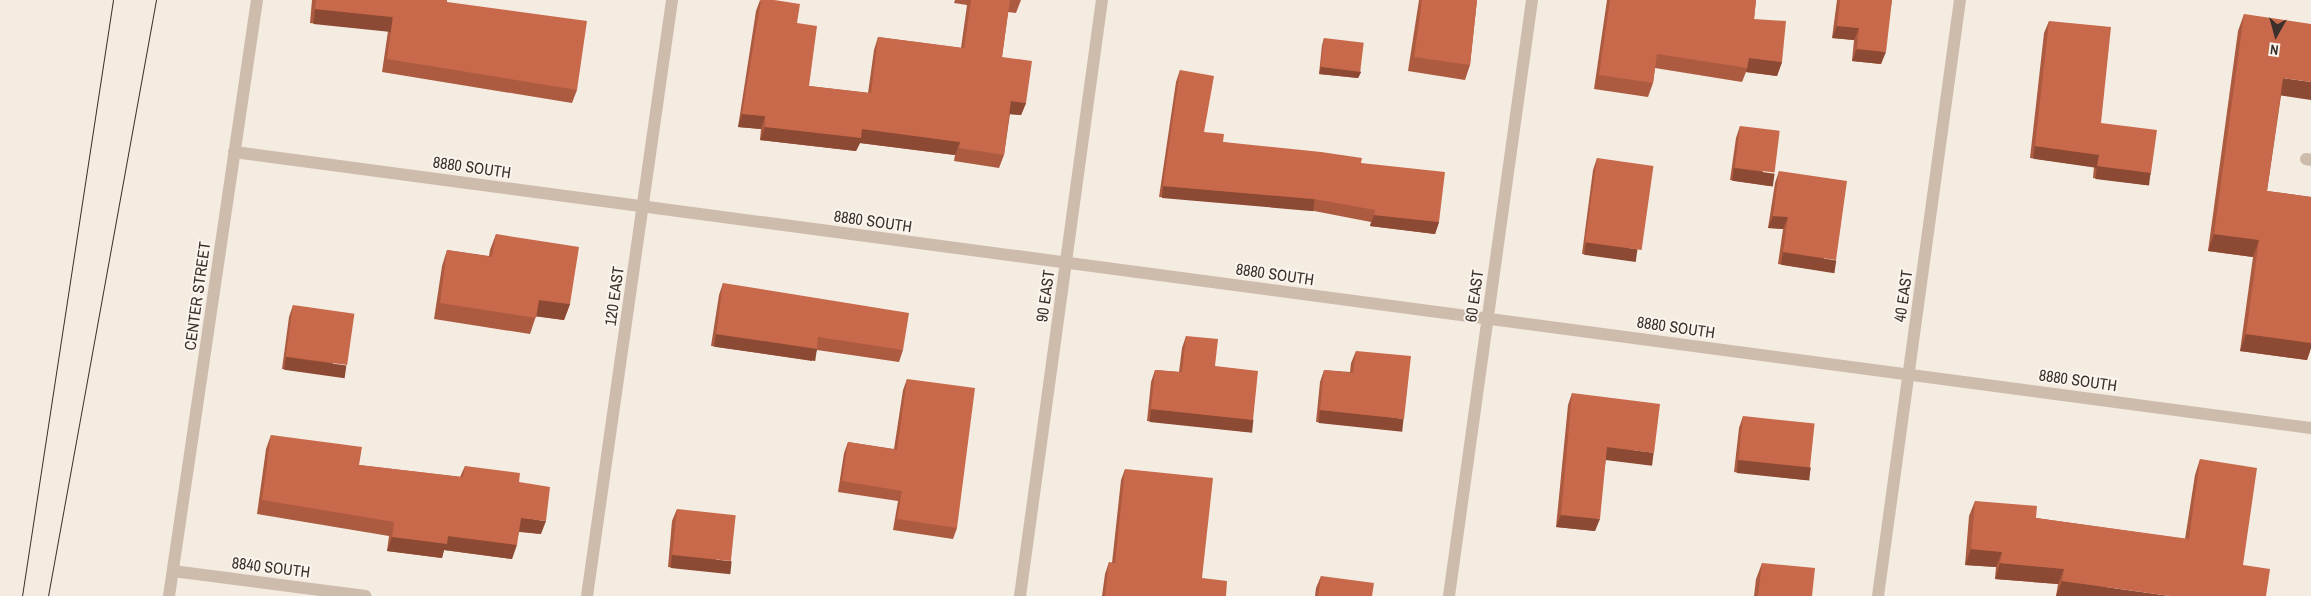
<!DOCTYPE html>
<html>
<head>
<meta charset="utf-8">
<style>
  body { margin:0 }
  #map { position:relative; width:2311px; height:596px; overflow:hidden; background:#f4ebe1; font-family:"Archivo Narrow",sans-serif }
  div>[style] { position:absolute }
  .lane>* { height:12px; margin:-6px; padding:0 6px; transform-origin:6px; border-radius:6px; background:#cdbbac }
  .street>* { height:12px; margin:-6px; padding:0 6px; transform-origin:6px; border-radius:6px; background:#cdbbac }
  .tram>* { height:1px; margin:-0.5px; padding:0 0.5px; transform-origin:0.5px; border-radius:0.5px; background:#3b302b }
  .wall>* { inset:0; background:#ac5a40 }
  .shaded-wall>* { inset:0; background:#8c4a34; transform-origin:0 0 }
  .building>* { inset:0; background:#c8694b; transform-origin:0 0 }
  span { translate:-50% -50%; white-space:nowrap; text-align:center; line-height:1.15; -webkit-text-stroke:4px #fbf5ee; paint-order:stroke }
  .street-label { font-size:16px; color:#3b302b }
  .north { position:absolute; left:2251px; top:10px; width:50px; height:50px; -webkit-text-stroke:4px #fbf5ee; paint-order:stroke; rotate:187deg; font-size:14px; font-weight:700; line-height:20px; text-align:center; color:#3b302b }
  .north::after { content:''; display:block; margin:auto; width:18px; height:22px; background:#3b302b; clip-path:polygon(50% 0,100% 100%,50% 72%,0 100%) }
</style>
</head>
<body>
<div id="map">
  <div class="lane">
    <div style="left:2306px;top:159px;width:5px;rotate:11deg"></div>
  </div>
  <div class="street">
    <div style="left:234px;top:152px;width:2095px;rotate:7.57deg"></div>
    <div style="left:173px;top:571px;width:194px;rotate:7.4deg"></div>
    <div style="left:169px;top:596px;width:602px;rotate:-81.6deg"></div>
    <div style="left:587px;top:596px;width:602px;rotate:-81.88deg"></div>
    <div style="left:1020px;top:596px;width:602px;rotate:-82.17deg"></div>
    <div style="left:1449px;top:596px;width:602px;rotate:-82.07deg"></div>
    <div style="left:1878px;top:596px;width:602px;rotate:-82.17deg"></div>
  </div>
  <div class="tram">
    <div style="left:22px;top:596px;width:603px;rotate:-81.32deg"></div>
    <div style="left:48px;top:596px;width:606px;rotate:-79.73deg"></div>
  </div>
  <div class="wall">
    <div style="clip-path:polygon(312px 0,447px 0,447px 2px,577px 90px,572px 103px,382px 72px,388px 31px,310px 23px)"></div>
    <div style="clip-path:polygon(760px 0,797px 23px,809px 86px,868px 93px,874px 50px,878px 37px,961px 48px,967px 5px,954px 3px,955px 0,1021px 0,1016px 13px,1008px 12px,1002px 57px,1026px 103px,1021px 115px,1010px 114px,1004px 155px,999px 168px,954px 161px,955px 155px,860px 143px,856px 151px,760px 140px,761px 129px,738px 127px,756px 11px)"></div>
    <div style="clip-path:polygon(1419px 0,1477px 0,1470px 65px,1465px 80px,1408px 71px)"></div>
    <div style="clip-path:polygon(1607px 0,1756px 0,1754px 19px,1782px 62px,1777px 76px,1746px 72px,1742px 82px,1655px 68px,1653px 83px,1648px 97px,1594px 89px)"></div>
    <div style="clip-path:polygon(1837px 0,1892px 0,1881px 64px,1852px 61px,1854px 40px,1832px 38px)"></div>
    <div style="clip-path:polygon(2244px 14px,2281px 96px,2267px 191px,2311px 197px,2311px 348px,2307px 360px,2240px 351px,2253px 257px,2208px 251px,2238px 31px)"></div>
    <div style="clip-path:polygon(2049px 21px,2101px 123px,2151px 173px,2146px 185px,2093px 178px,2094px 167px,2030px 158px,2044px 33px)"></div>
    <div style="clip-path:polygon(1324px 38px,1361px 72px,1358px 78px,1319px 74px,1322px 45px)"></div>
    <div style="clip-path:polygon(1180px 70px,1204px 132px,1223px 142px,1361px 163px,1439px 222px,1435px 234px,1370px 226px,1371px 222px,1309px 210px,1159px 197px,1176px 82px)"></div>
    <div style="clip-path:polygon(1740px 126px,1770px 186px,1730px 180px,1736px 138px)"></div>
    <div style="clip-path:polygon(1597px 158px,1634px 261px,1582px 254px,1593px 170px)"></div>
    <div style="clip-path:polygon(1779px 171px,1831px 272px,1778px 264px,1783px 229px,1768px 228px,1775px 183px)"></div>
    <div style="clip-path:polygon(496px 234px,570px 304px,564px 320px,536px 316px,530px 334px,434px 319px,442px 266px,447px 250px,489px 256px,490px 250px)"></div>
    <div style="clip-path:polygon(723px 283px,903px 350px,899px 362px,817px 350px,812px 361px,711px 346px,719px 295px)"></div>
    <div style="clip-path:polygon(293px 305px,342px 377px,282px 369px,289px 317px)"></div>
    <div style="clip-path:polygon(1186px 336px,1215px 366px,1253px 420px,1249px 432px,1147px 421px,1151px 382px,1155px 370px,1179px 372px,1182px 348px)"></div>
    <div style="clip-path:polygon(1356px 351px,1400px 431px,1316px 422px,1320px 382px,1324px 370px,1350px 372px,1351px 363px)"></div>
    <div style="clip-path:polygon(907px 379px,957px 528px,953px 539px,893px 530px,898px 501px,838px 492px,844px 453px,848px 442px,894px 449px,903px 390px)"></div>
    <div style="clip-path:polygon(1572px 393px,1650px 465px,1606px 459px,1595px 531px,1556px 527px,1568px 405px)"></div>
    <div style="clip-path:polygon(1743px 416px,1811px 468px,1806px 480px,1734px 472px,1739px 428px)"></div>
    <div style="clip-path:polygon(271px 435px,359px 465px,460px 477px,465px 466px,519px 482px,541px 534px,519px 532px,512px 559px,444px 550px,442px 558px,387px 551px,389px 536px,257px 514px,266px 449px)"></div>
    <div style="clip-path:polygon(2200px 459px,2243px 565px,2056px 596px,2058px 584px,1995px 579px,1996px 567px,1965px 565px,1969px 516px,1975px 501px,2036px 518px,2185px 539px,2195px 475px)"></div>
    <div style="clip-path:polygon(1125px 469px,1202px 578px,1226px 596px,1102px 596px,1105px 574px,1109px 562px,1112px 563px,1121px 480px)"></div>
    <div style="clip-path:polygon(677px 509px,727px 573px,668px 567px,672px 521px)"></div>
    <div style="clip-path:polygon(1762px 563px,1812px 596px,1754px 596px,1756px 579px)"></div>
    <div style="clip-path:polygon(1321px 576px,1372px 596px,1315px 596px,1316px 588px)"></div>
  </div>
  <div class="shaded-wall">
    <div style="left:315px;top:9px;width:78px;height:15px;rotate:6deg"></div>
    <div style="clip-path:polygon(1837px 26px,1859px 28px,1854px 40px,1832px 38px)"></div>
    <div style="clip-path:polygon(1857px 49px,1886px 52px,1881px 64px,1852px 61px)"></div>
    <div style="clip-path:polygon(1749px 58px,1782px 62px,1777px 76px,1746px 72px,1747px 68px)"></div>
    <div style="clip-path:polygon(1321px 67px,1361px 72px,1358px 78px,1319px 74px)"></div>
    <div style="clip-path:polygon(2283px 78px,2311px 82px,2311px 100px,2277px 95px)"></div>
    <div style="clip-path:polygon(1011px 101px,1026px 103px,1021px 115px,1007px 114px)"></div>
    <div style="clip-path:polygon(742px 114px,765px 116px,761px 129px,738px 127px)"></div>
    <div style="clip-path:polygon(765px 127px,862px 129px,960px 142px,955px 155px,860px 143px,856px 151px,760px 140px)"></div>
    <div style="left:2035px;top:146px;width:65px;height:13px;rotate:8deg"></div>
    <div style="left:2097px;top:166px;width:54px;height:13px;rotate:7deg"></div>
    <div style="left:1734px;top:168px;width:41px;height:13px;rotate:8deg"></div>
    <div style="left:1163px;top:186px;width:152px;height:12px;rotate:5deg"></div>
    <div style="clip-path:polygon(1374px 215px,1439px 222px,1435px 234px,1370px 226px)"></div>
    <div style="clip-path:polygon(1773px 216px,1788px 217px,1783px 229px,1768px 228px)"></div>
    <div style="clip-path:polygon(2214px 234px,2259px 240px,2253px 257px,2208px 251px)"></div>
    <div style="left:1586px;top:242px;width:52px;height:13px;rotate:8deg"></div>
    <div style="left:1783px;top:252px;width:54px;height:13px;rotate:9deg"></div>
    <div style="clip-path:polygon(539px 300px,570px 304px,564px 320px,533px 316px)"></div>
    <div style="left:716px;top:334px;width:102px;height:13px;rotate:8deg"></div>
    <div style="clip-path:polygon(2246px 334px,2311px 343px,2311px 348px,2307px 360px,2240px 351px)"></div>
    <div style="left:286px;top:357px;width:61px;height:13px;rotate:8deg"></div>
    <div style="left:1151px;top:409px;width:103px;height:13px;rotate:6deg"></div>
    <div style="left:1320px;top:410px;width:84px;height:13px;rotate:6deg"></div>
    <div style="left:1607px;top:447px;width:47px;height:13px;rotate:7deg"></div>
    <div style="left:1738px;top:460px;width:73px;height:13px;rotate:6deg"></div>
    <div style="clip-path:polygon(1561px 515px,1600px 519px,1595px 531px,1556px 527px)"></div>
    <div style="clip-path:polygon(521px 518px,546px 521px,541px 534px,516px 531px)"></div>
    <div style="clip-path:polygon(448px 536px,517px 545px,512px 559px,444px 550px,442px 558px,387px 551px,392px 537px)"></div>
    <div style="clip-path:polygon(1971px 549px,2002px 552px,1996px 567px,1965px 565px)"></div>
    <div style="left:672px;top:555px;width:60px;height:13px;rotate:6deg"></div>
    <div style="clip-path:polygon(2000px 563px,2064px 569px,2058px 584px,1995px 579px)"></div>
    <div style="clip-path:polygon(2062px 581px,2170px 596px,2056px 596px)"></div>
  </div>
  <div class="building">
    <div style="clip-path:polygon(316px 0,447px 0,447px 2px,587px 21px,577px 90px,387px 59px,393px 17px,315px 9px)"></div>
    <div style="clip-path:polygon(761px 0,774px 0,800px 4px,797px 23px,817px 26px,809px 86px,871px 93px,878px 37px,964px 48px,971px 0,1010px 0,1002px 57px,1032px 61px,1026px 103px,1011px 101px,1004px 155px,959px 148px,960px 142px,862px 129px,861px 138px,765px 127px,765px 116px,742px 114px)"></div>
    <div style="clip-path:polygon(1422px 0,1477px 0,1470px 65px,1414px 57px)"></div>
    <div style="clip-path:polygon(1610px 0,1756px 0,1754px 19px,1786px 21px,1782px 62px,1749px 58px,1747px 68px,1657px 54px,1653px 83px,1599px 75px)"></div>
    <div style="clip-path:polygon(1840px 0,1892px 0,1886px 52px,1857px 49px,1859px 28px,1837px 26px)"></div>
    <div style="clip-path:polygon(2244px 14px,2311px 24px,2311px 82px,2283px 78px,2267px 191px,2311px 197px,2311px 343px,2246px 334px,2259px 240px,2214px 234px)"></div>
    <div style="clip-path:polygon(2049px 21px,2111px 27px,2101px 123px,2157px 130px,2151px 173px,2097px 166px,2099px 155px,2035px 146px)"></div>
    <div style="left:1324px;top:38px;width:40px;height:29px;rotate:7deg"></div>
    <div style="clip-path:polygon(1180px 70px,1214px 76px,1204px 132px,1224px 134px,1223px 142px,1321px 152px,1362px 158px,1361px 163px,1445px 172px,1439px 222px,1374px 215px,1375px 210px,1314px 199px,1163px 186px)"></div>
    <div style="left:1740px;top:126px;width:40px;height:42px;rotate:7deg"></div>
    <div style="left:1597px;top:158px;width:57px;height:85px;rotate:8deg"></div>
    <div style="clip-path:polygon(1779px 171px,1847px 181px,1836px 260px,1783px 252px,1788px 217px,1773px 216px)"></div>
    <div style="clip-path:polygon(496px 234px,579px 247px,570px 304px,539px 300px,536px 318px,440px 303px,447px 250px,492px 257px)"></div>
    <div style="clip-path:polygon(723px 283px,909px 313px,903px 350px,818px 337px,817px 349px,716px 334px)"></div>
    <div style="left:293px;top:305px;width:62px;height:52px;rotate:8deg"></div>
    <div style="clip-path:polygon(1186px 336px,1218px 339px,1215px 366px,1258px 371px,1253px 420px,1151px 409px,1155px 370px,1182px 372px)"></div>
    <div style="clip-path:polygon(1356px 351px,1411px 356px,1404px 419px,1320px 410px,1324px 370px,1353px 373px)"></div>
    <div style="clip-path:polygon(907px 379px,975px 388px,957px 528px,897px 519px,902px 491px,842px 481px,848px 442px,897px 450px)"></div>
    <div style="clip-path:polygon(1572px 393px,1660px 404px,1654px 453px,1607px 447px,1600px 519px,1561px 515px)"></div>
    <div style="left:1743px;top:416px;width:72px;height:44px;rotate:6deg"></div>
    <div style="clip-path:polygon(271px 435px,362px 447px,359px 465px,463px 477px,465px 466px,520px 473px,519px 482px,550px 487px,546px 521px,521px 518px,517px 545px,448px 536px,447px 544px,392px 537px,394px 522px,262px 500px)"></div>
    <div style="clip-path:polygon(2200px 459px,2257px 468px,2243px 565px,2270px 569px,2266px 596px,2170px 596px,2062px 581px,2064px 569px,2000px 563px,2002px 552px,1971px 549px,1975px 501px,2037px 506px,2036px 518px,2189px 539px)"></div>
    <div style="clip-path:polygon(1125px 469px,1213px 478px,1202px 578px,1227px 581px,1226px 596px,1105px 596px,1109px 562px,1115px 563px)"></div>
    <div style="left:677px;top:509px;width:59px;height:46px;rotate:6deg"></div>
    <div style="clip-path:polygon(1762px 563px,1815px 568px,1812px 596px,1758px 596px)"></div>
    <div style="clip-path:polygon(1321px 576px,1374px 583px,1372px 596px,1318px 596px)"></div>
  </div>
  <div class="street-label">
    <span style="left:472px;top:167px;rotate:8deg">8880 SOUTH</span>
    <span style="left:873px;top:221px;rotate:8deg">8880 SOUTH</span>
    <span style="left:1275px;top:274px;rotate:8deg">8880 SOUTH</span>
    <span style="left:197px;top:296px;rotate:-82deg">CENTER STREET</span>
    <span style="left:614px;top:296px;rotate:-82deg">120 EAST</span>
    <span style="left:1045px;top:296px;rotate:-82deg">90 EAST</span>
    <span style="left:1474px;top:296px;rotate:-82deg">60 EAST</span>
    <span style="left:1903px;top:296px;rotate:-82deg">40 EAST</span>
    <span style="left:1676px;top:327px;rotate:8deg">8880 SOUTH</span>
    <span style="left:2078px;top:380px;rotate:8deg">8880 SOUTH</span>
    <span style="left:271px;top:567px;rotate:7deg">8840 SOUTH</span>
  </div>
  <div class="north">N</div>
</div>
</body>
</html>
